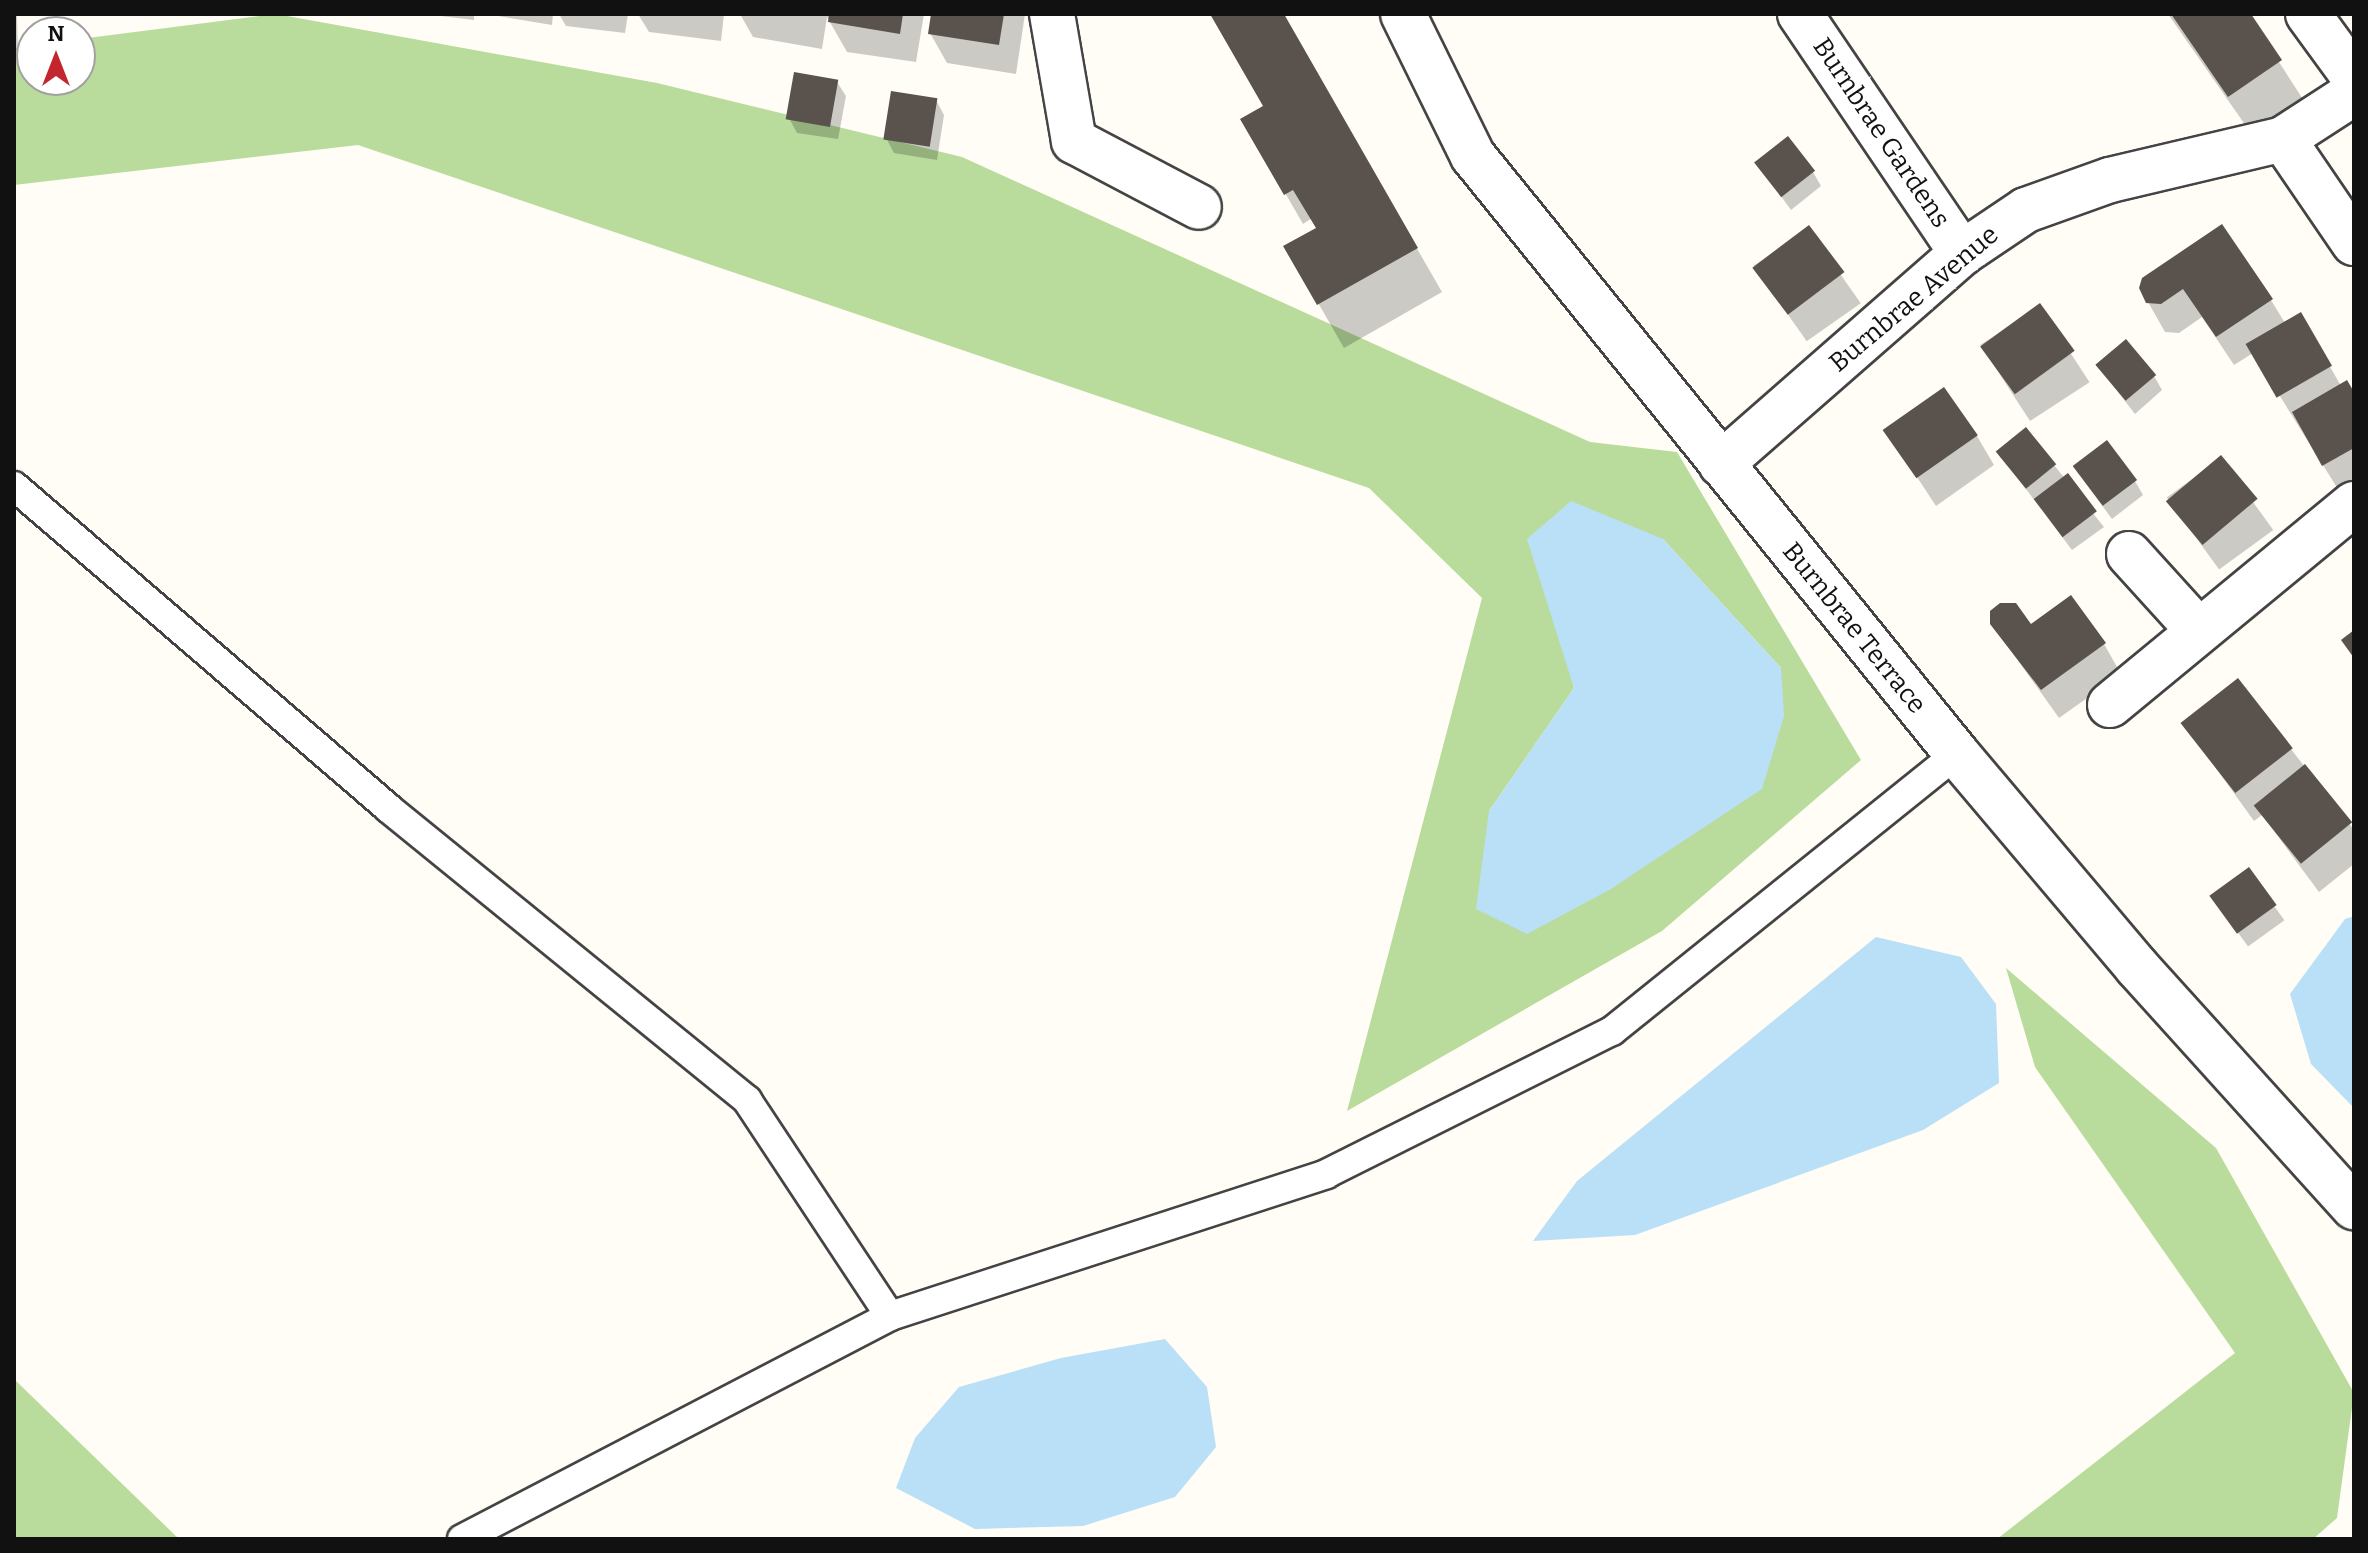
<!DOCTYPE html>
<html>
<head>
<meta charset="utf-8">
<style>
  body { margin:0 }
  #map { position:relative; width:2368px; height:1553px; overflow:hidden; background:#fffdf5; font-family:Bitter,serif }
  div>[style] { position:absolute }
  .forest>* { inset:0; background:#b9dc9c }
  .water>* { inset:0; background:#b9e0f7 }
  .shadow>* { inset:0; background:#0003; transform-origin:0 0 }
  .building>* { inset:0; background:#5a524d; transform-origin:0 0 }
  .roads { filter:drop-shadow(2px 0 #444) drop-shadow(-2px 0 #444) drop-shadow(0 2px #444) drop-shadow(0 -2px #444) }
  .lane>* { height:28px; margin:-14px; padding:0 14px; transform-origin:14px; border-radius:14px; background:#fff }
  .street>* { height:44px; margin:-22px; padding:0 22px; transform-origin:22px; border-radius:22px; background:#fff }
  span { translate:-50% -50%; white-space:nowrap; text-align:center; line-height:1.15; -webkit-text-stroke:8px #fff; paint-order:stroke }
  .street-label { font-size:26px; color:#111 }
  .frame { position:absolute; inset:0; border:16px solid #111; pointer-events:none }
  .north { position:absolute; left:16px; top:16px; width:80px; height:80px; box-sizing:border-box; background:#fff; border:2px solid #a0a0a0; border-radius:50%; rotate:0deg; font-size:22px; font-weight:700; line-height:32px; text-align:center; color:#111 }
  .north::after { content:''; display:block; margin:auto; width:28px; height:36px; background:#c4262e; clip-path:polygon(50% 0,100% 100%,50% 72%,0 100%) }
</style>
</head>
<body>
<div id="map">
  <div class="forest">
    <div style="clip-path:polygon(evenodd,276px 14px,657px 83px,962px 157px,1590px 442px,1677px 452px,1861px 760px,1662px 931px,1347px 1111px,1482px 598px,1369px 488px,358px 145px,14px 185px,14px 48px,32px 46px,32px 80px,80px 80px,80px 39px,276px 14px,1663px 539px,1781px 668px,1676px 843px,1609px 890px,1489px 811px,1574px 688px,1555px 615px,1663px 539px)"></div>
    <div style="clip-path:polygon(2006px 968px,2216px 1148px,2354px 1393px,2337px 1518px,2313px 1539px,1997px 1539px,2235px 1353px,2035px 1067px)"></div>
    <div style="clip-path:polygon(14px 1379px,179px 1539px,14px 1539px)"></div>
  </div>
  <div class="water">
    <div style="clip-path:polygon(1571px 501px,1663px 539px,1781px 668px,1784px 716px,1762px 789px,1609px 890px,1527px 934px,1476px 909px,1489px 811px,1574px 688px,1527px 539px)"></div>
    <div style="clip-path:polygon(2354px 916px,2354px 1108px,2311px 1064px,2290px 994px,2345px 919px)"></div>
    <div style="clip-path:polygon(1876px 937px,1961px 957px,1996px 1004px,1999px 1083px,1923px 1130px,1635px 1235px,1533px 1241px,1577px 1181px)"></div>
    <div style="clip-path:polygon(1165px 1339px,1207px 1387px,1216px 1447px,1175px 1497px,1083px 1526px,975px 1529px,896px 1488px,915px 1438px,959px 1387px,1061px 1358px)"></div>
  </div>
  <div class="shadow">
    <div style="clip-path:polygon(14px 14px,17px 14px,18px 51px,14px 51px)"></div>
    <div style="clip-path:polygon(424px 14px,474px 14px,474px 20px)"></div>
    <div style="clip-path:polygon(486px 14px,553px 14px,552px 25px)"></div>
    <div style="clip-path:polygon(559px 14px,628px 14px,625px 33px,566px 26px)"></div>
    <div style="clip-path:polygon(638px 14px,724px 14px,721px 41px,649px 32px)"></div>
    <div style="clip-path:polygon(740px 14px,924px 14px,916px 62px,847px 52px,827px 17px,822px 49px,753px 37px)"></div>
    <div style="clip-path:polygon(933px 14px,1025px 14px,1016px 74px,947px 63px,930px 33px)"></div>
    <div style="clip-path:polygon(1213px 14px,1282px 14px,1442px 292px,1344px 348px,1286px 247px,1318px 229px,1312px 218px,1303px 224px,1243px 120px,1266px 107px)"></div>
    <div style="clip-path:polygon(2168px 14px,2248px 14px,2306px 104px,2255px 139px)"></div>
    <div style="clip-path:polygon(837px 82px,846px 96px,838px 139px,797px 133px,789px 118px)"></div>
    <div style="clip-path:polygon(936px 100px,944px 115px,937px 160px,894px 153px,886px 138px)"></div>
    <div style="clip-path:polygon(1757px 163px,1813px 172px,1821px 186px,1791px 210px)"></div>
    <div style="left:1808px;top:228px;width:92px;height:66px;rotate:55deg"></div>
    <div style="clip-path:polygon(2143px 279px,2271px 300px,2285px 323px,2300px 314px,2341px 386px,2354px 396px,2354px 487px,2341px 494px,2253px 353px,2234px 365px,2202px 317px,2179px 333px,2165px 332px,2148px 302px)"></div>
    <div style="left:2040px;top:306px;width:91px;height:71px;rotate:57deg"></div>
    <div style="clip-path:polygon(2098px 366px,2154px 376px,2162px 390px,2135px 414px)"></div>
    <div style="clip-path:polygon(1886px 430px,1977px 436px,1994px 465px,1936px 506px)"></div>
    <div style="clip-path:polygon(1998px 452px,2054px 465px,2104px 527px,2072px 550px)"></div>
    <div style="left:2221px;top:458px;width:89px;height:67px;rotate:54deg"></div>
    <div style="clip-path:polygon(2084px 481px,2135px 481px,2143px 495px,2112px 519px)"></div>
    <div style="clip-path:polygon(1992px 624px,2104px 644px,2121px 674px,2059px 718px)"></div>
    <div style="clip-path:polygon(2238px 681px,2354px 830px,2354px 864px,2319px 892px,2262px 815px,2254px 821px,2184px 724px)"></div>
    <div style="left:2248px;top:870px;width:62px;height:45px;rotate:54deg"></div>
  </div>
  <div class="building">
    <div style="clip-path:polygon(829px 14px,903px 14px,900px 34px,828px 22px)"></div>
    <div style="clip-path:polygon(931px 14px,1004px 14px,999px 45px,928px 34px)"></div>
    <div style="clip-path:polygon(1210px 14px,1284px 14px,1418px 248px,1317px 305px,1283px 246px,1316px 228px,1293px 190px,1284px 195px,1240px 119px,1263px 106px)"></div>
    <div style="clip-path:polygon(2171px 14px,2251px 14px,2282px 60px,2228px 97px)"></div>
    <div style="left:794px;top:72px;width:45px;height:48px;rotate:10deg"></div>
    <div style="left:891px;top:91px;width:47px;height:49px;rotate:9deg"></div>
    <div style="left:1788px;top:136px;width:44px;height:43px;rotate:52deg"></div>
    <div style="clip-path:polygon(2222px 224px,2273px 299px,2216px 337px,2183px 289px,2161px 304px,2146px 303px,2139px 288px,2142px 278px)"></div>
    <div style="left:1809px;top:225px;width:59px;height:71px;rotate:53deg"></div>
    <div style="left:2040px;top:303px;width:59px;height:74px;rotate:54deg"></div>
    <div style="left:2301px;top:312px;width:62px;height:64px;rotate:60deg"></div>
    <div style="left:2126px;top:339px;width:47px;height:40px;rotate:50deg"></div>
    <div style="clip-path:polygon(2347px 380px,2354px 392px,2354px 448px,2322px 466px,2292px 412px)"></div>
    <div style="left:1944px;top:387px;width:59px;height:75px;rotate:55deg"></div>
    <div style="left:2026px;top:427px;width:48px;height:39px;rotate:51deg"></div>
    <div style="left:2107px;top:440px;width:50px;height:43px;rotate:53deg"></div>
    <div style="left:2221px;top:455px;width:57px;height:72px;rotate:50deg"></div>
    <div style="left:2068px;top:473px;width:48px;height:43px;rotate:53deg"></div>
    <div style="clip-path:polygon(2071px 595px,2106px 643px,2041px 690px,1990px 624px,1990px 611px,2000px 603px,2016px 603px,2031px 624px)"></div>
    <div style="clip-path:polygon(2354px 630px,2354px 658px,2341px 640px)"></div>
    <div style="left:2238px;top:678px;width:89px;height:73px;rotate:52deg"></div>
    <div style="left:2305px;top:764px;width:75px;height:66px;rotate:51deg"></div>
    <div style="left:2249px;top:867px;width:47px;height:49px;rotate:54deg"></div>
  </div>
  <div class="roads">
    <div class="lane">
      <div style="left:14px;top:486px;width:494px;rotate:40.7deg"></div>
      <div style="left:388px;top:808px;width:463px;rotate:39.1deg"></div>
      <div style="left:747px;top:1100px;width:259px;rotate:56.5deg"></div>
      <div style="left:462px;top:1539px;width:483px;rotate:-27.5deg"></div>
      <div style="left:890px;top:1316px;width:459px;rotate:-18deg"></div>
      <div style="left:1326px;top:1174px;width:320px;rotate:-26.6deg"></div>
      <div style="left:1612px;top:1031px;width:442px;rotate:-38.8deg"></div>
    </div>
    <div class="street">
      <div style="left:1052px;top:14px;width:129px;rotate:80.2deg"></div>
      <div style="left:1074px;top:141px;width:141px;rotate:27.8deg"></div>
      <div style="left:1403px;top:14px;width:158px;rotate:63.8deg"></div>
      <div style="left:1473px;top:156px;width:769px;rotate:51.01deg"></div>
      <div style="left:1957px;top:754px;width:279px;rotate:49.8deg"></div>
      <div style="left:2137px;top:967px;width:324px;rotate:47.9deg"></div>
      <div style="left:1800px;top:14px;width:289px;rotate:55.9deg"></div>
      <div style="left:2308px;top:14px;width:78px;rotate:53.9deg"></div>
      <div style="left:2283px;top:139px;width:126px;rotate:55.7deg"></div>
      <div style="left:1721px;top:464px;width:320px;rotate:-41.2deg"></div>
      <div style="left:1962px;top:253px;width:77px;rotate:-33.9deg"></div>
      <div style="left:2026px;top:210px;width:89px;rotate:-19.7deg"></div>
      <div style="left:2110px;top:180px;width:178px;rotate:-13.3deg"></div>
      <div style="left:2283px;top:139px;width:85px;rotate:-32.9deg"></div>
      <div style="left:2129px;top:554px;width:103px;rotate:47.8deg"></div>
      <div style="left:2110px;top:705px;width:316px;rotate:-39.5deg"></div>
    </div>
  </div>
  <div class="street-label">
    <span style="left:1881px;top:133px;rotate:56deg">Burnbrae Gardens</span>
    <span style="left:1914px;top:299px;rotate:-40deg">Burnbrae Avenue</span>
    <span style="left:1854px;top:628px;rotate:51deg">Burnbrae Terrace</span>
  </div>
  <div class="frame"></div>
  <div class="north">N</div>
</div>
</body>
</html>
